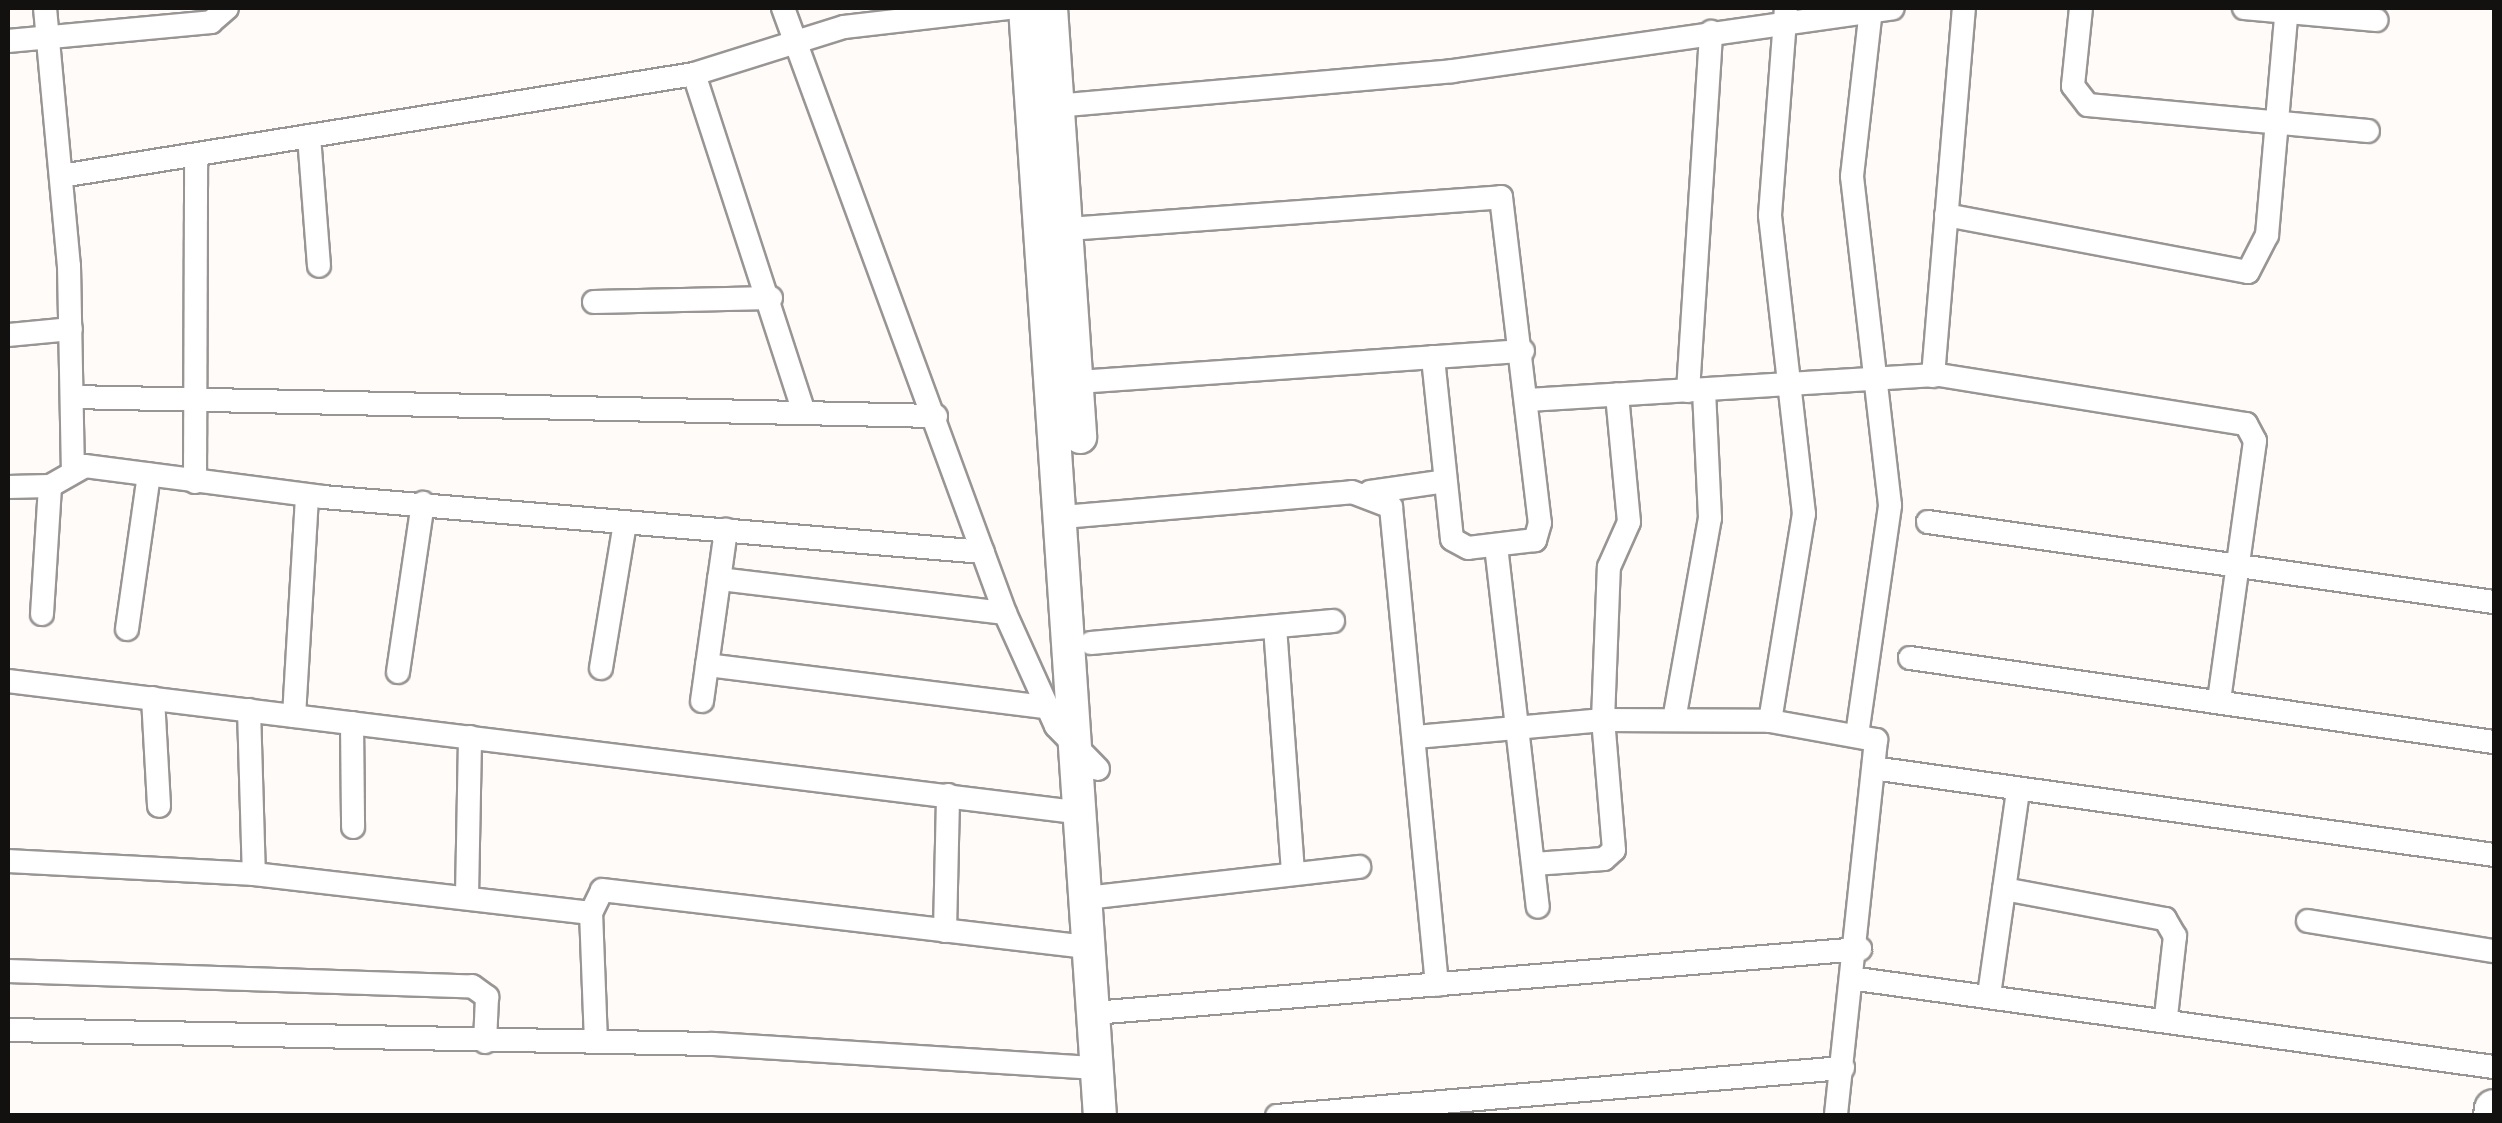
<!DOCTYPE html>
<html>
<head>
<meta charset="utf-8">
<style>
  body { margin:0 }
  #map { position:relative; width:2502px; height:1123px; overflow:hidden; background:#fffbf9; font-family:"Varela Round",sans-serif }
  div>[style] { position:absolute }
  .roads { filter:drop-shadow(2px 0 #999594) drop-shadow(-2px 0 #999594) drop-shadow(0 2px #999594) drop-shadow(0 -2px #999594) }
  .street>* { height:22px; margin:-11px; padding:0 11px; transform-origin:11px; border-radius:11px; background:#fff }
  .secondary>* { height:32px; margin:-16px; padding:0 16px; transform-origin:16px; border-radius:16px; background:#fff }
  .primary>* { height:38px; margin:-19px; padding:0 19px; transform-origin:19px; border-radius:19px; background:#fff }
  span { translate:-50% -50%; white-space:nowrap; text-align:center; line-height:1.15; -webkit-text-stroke:10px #fff; paint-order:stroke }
  .frame { position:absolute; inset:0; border:10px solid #121110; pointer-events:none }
</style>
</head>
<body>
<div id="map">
  <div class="roads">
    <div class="street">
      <div style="left:45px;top:8px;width:259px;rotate:84.7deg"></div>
      <div style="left:69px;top:266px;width:200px;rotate:88.9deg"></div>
      <div style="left:783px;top:8px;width:644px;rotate:69.85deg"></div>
      <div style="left:1005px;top:613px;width:124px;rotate:65.7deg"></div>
      <div style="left:1056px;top:726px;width:60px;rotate:45.7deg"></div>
      <div style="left:2081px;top:8px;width:78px;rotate:95.9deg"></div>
      <div style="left:2073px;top:86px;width:24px;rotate:52deg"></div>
      <div style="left:2088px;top:105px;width:281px;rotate:5.3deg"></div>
      <div style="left:2244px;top:8px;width:133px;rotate:5.2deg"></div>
      <div style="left:8px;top:41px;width:204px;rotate:-5.3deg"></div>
      <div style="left:211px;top:22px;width:21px;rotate:-41deg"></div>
      <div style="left:694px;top:74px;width:356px;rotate:72deg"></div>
      <div style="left:1043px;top:107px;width:411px;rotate:-5deg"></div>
      <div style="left:1452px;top:71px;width:445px;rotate:-8.1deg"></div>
      <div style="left:309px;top:136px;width:130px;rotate:85.6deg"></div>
      <div style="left:61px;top:176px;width:641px;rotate:-9.15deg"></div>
      <div style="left:694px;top:74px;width:157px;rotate:-17.4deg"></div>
      <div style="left:844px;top:27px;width:165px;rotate:-6.6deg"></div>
      <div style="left:1946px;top:215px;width:307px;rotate:10.7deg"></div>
      <div style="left:2248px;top:272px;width:42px;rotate:-62.8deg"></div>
      <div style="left:2267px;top:235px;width:228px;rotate:-85deg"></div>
      <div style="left:1069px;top:229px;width:433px;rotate:-4.2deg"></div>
      <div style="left:1501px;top:197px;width:328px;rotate:83.2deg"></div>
      <div style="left:1540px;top:523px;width:18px;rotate:106deg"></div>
      <div style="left:1535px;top:540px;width:67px;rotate:173.2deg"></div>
      <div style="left:1468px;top:548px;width:18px;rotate:-151deg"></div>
      <div style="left:1452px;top:539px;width:183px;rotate:-96deg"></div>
      <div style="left:594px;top:302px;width:177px;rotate:-1.3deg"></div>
      <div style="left:8px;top:335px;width:63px;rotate:-5.4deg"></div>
      <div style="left:1933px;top:376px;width:369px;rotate:-85.2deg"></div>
      <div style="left:1064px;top:383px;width:460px;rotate:-4deg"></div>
      <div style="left:1688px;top:391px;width:360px;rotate:-86.3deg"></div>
      <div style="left:72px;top:397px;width:864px;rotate:1.26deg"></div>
      <div style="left:1528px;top:400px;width:412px;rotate:-3.5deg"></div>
      <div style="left:1939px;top:375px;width:311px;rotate:9.1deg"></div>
      <div style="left:2246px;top:424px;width:19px;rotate:62deg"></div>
      <div style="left:2255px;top:441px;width:260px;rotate:97.9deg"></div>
      <div style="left:195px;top:482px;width:325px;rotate:-89.8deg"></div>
      <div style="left:8px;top:487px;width:42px;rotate:-1.4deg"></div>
      <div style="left:50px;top:486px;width:40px;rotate:-29.7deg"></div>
      <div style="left:85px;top:466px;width:240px;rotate:7.4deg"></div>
      <div style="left:323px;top:497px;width:662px;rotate:4.76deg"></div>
      <div style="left:1370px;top:492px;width:76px;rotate:-8.3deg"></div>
      <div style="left:1063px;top:517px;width:290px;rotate:-4.9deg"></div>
      <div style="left:1352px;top:492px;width:42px;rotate:21deg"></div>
      <div style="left:1391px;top:507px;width:480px;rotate:84.5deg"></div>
      <div style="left:1928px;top:522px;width:572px;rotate:8.05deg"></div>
      <div style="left:1496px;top:546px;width:363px;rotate:83.4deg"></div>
      <div style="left:719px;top:579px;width:288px;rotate:6.8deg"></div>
      <div style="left:42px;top:614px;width:128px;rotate:-86.4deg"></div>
      <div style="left:1275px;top:627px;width:246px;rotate:85.8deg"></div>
      <div style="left:127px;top:629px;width:156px;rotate:-81.9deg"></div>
      <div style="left:1091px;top:643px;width:243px;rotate:-5.2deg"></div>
      <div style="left:1910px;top:658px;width:590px;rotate:8.19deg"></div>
      <div style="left:707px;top:665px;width:341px;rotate:7.1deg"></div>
      <div style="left:601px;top:668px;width:147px;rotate:-80.6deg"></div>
      <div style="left:398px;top:672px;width:171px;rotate:-81.6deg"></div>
      <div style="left:8px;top:681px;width:1083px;rotate:7deg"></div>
      <div style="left:153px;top:698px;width:108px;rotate:86.8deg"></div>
      <div style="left:702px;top:701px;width:173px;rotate:-82deg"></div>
      <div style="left:249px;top:710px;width:164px;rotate:88.3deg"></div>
      <div style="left:294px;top:716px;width:220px;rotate:-86.6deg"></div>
      <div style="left:1674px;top:720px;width:205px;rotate:-79.9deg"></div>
      <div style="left:1710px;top:518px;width:128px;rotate:-92.7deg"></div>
      <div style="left:1770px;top:721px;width:210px;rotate:-80.7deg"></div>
      <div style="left:1804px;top:514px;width:301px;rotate:-96.5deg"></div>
      <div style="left:1770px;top:215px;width:208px;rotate:-85.6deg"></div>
      <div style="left:352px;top:723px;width:104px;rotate:89.4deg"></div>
      <div style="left:1857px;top:735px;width:232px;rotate:-81.8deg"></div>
      <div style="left:1890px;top:505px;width:331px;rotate:-96.6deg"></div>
      <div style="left:1852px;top:176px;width:167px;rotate:-83.5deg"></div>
      <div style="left:1416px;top:737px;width:188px;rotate:-5.2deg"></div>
      <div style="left:1603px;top:720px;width:167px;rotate:0.3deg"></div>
      <div style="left:1770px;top:721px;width:108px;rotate:10.2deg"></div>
      <div style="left:1876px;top:740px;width:378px;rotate:96.1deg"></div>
      <div style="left:1880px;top:769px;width:620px;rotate:7.97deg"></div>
      <div style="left:8px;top:861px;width:246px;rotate:3deg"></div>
      <div style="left:254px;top:874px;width:339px;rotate:6.6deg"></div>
      <div style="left:1534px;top:864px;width:70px;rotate:-4.1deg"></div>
      <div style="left:1604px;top:859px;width:13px;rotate:-42deg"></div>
      <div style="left:1614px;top:850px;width:130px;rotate:-94.8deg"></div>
      <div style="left:1603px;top:720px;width:153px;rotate:-87.8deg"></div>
      <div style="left:1609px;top:567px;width:49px;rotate:-66deg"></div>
      <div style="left:1629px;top:522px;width:128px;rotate:-95.4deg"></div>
      <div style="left:2004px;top:889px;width:164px;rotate:10.6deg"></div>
      <div style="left:2165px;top:919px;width:20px;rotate:60deg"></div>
      <div style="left:2175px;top:936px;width:81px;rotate:96.4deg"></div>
      <div style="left:467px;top:896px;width:159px;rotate:-88.9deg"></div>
      <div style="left:1086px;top:898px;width:275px;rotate:-6.5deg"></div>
      <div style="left:2308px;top:921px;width:188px;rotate:9.2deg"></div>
      <div style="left:945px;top:931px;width:136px;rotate:-88.7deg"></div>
      <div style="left:8px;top:971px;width:464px;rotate:1.9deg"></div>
      <div style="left:472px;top:986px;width:19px;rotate:36deg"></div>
      <div style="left:487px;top:997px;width:45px;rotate:92.5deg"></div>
      <div style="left:1857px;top:979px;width:643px;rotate:7.87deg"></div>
      <div style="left:1989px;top:995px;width:207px;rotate:-81.9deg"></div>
      <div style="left:1094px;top:1013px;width:769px;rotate:-4.78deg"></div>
      <div style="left:8px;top:1030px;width:705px;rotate:1.14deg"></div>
      <div style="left:713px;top:1044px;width:385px;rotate:3.6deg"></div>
      <div style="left:596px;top:1042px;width:129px;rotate:-92.2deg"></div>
      <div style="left:591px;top:913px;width:25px;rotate:-64deg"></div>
      <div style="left:602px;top:890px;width:490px;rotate:6.7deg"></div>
      <div style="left:1277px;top:1116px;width:568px;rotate:-4.85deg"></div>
    </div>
    <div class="secondary">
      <div style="left:1025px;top:8px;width:1111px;rotate:86.13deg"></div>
      <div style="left:1051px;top:8px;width:430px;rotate:86.1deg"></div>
    </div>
    <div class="primary">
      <div style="left:2493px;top:1116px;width:7px;rotate:-82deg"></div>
    </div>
  </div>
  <div class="frame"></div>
</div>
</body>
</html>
